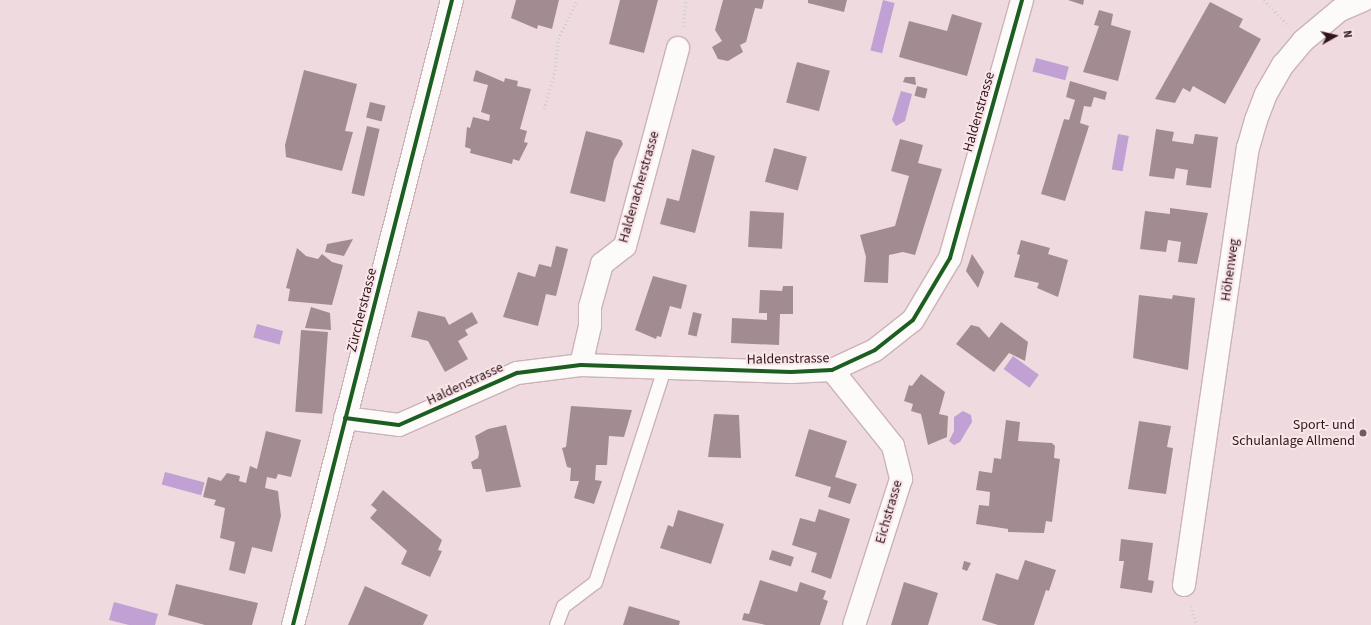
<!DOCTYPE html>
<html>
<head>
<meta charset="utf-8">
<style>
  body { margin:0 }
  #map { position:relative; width:1371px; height:625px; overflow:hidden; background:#efdbdf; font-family:"Source Sans 3",sans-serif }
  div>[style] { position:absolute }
  .water>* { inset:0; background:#c1a0d4; transform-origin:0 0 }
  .building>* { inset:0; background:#a38c91; transform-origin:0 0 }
  .path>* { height:2.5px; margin-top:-1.25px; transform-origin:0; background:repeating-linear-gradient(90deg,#d2cbcc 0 1px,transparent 0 4px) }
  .roads { filter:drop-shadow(1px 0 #cbb2b7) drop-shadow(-1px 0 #cbb2b7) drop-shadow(0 1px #cbb2b7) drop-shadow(0 -1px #cbb2b7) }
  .lane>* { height:13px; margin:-6.5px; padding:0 6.5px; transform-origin:6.5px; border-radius:6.5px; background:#fdfafa }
  .street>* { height:22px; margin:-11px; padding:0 11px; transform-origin:11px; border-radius:11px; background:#fdfafa }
  .secondary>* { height:22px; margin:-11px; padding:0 11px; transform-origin:11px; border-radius:11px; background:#fdfafa }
  .cycleway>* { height:4px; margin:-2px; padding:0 2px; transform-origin:2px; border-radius:2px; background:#1b5e20 }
  .dots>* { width:11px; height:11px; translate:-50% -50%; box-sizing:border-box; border:2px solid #f8e6e8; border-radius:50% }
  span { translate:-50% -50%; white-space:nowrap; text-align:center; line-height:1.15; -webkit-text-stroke:4px #f8e6e8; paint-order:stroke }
  .street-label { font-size:14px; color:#33141b }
  .poi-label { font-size:14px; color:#33141b }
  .right { translate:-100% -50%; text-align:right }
  .north { position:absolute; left:1315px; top:16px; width:40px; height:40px; -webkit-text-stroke:3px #f8e6e8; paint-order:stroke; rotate:82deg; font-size:11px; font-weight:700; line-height:16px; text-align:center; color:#33141b }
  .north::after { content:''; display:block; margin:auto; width:14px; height:18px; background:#33141b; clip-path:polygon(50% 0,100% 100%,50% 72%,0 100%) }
</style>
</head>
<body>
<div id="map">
  <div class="water">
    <div style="left:883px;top:0;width:12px;height:52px;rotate:14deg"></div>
    <div style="left:1036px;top:58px;width:34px;height:14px;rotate:15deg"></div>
    <div style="clip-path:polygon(901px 91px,912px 94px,905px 121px,896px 126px,892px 120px)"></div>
    <div style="left:1118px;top:134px;width:11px;height:36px;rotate:10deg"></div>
    <div style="left:257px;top:324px;width:27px;height:14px;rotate:15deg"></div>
    <div style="left:1013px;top:356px;width:32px;height:16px;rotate:36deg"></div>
    <div style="clip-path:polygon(963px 411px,971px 415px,972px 422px,960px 442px,954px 445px,949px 441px,954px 431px,954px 417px)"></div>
    <div style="left:165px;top:472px;width:41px;height:13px;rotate:15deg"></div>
    <div style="clip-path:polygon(114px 602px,158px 614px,155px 625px,129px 625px,109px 620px)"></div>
  </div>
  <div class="building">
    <div style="clip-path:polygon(516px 0,559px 0,552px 29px,538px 25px,537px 29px,511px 18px)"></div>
    <div style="clip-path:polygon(620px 0,658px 0,644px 53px,609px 44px)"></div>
    <div style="clip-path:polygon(723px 0,764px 0,762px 9px,755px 8px,746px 42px,740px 45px,743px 52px,728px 61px,718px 59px,712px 47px,722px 41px,715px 30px)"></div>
    <div style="clip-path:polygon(808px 0,847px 0,844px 12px,808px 3px)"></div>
    <div style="clip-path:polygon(1068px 0,1084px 0,1083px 5px)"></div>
    <div style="clip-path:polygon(1210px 2px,1243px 19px,1239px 27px,1261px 39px,1225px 104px,1193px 86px,1190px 92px,1183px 88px,1175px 103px,1155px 99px)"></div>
    <div style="clip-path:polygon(1099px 10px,1113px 14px,1111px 25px,1131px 31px,1118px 81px,1083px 72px,1099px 26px,1094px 25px)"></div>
    <div style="clip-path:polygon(952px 14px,982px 23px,967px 76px,899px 57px,909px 21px,947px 31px)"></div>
    <div style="left:797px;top:62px;width:34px;height:42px;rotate:15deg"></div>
    <div style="clip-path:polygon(304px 70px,357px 84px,345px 131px,353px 132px,342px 171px,286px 157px,285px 145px)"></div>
    <div style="clip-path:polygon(476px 70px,504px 82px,505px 78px,518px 81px,517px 86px,531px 89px,520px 129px,527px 131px,524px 142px,528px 143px,519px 161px,513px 159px,512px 164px,470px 153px,471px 149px,465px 147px,467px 127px,470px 128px,473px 117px,489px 121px,490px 115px,481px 112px,488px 85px,473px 81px)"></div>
    <div style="clip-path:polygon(905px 77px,915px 77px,916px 85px,903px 82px)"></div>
    <div style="clip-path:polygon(1070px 81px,1107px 92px,1105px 100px,1094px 97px,1091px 107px,1084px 106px,1080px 123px,1089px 126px,1065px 201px,1041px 194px,1064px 119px,1069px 120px,1075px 100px,1066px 97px)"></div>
    <div style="left:917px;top:86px;width:11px;height:10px;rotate:15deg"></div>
    <div style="left:370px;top:102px;width:16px;height:16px;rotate:14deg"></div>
    <div style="left:367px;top:126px;width:13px;height:69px;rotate:13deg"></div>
    <div style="clip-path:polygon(1156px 129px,1174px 132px,1172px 141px,1193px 144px,1195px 134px,1218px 137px,1211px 188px,1186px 185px,1188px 170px,1176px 168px,1174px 179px,1149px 176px)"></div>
    <div style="clip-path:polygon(586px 131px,621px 140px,623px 144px,614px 160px,605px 202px,570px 193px)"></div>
    <div style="clip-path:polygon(900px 139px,923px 145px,918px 163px,942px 169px,915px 255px,903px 252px,889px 255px,888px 283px,864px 282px,866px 257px,860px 235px,895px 226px,909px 176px,891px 171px)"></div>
    <div style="left:774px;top:148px;width:34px;height:35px;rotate:15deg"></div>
    <div style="clip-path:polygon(692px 149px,715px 156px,695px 233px,660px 224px,667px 198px,679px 201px)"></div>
    <div style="clip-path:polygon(1170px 208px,1208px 213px,1197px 264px,1178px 262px,1181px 242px,1168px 240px,1166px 252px,1140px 249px,1145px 211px,1170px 214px)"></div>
    <div style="left:750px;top:211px;width:34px;height:36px;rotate:3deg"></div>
    <div style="clip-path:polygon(353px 239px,344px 256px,325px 252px,327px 244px)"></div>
    <div style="clip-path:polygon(1021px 240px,1050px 248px,1048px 254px,1068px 260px,1058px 297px,1037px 288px,1039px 283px,1014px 277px,1020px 255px,1017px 254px)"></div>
    <div style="clip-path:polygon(556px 246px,568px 249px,556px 296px,546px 294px,538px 326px,503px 317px,518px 272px,535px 277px,539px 264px,551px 267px)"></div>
    <div style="clip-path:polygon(297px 248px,306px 256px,318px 259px,322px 254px,332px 262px,343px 265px,332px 305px,288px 301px,290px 289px,286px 288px)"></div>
    <div style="clip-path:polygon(972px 254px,984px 272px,978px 288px,966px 271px)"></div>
    <div style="clip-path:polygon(653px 276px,687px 285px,681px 309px,670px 306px,661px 337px,657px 336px,656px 339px,635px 330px)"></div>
    <div style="clip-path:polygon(783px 286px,793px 286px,793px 314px,780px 314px,779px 345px,731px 343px,732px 318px,767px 320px,767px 313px,759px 313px,760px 290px,782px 291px)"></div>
    <div style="clip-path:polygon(1139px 295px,1172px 299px,1173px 295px,1195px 298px,1188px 370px,1133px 358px)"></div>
    <div style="clip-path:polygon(311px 307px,330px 313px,331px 330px,305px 328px)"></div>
    <div style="clip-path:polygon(418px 311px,445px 317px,449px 325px,472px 312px,478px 323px,465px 330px,468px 335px,458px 341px,468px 359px,445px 372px,428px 341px,411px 337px)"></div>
    <div style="left:693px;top:312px;width:9px;height:23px;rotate:13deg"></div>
    <div style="clip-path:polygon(1001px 322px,1028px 342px,1025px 361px,1009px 353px,994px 372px,956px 344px,971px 325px,979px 327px,989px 338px)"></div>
    <div style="left:301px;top:330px;width:27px;height:82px;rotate:4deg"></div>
    <div style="clip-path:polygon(921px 374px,945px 392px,939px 414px,948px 416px,947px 437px,928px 445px,921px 414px,911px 411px,913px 404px,904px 401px,909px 385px,912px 386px)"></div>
    <div style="clip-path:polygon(571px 406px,632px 410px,624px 437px,609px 436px,607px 465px,596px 465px,595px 480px,602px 481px,594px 504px,574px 498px,579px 481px,570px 481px,571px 468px,567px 467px,562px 448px,566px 447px)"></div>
    <div style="clip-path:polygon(714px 414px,739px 415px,741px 458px,708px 457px)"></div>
    <div style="clip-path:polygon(1006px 420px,1020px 422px,1018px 441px,1052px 443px,1055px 446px,1054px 458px,1060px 459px,1052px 522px,1046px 521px,1044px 533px,1008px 532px,1008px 529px,976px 524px,979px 505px,989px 506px,990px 492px,976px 490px,979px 471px,992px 473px,994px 458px,1001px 459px)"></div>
    <div style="clip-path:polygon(1139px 421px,1171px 426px,1167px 447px,1173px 448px,1166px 494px,1128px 489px)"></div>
    <div style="clip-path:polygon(506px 425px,521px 487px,486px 492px,481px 469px,473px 469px,471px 462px,478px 458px,479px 453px,475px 436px,488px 429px)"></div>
    <div style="clip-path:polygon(809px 429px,847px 441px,835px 477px,857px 484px,850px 504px,828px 497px,831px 487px,795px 476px)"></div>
    <div style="clip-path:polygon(266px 431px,301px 440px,291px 477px,278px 474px,276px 479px,267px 477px,265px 488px,278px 491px,281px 516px,272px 552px,252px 547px,245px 574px,229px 570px,235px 542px,220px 538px,225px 508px,214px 505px,216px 500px,203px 497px,208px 477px,221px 481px,227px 473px,240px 476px,239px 481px,246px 483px,250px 466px,257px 469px)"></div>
    <div style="clip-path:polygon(383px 490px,442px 540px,438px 550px,442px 551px,430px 577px,401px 564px,407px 551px,370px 518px,377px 510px,371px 505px)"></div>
    <div style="clip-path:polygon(819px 509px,850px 519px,831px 579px,811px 572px,817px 553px,792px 545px,800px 518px,815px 522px)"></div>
    <div style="clip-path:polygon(678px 510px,724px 524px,711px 564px,660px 548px,668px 525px,673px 527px)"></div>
    <div style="clip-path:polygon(1121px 539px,1153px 543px,1148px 580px,1154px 581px,1152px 593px,1120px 588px,1124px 561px,1119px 561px)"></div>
    <div style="left:772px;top:550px;width:23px;height:10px;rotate:18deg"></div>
    <div style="clip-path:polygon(1025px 560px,1056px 570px,1049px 591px,1046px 590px,1034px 625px,998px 625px,982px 620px,996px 573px,1018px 580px)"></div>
    <div style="clip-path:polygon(964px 561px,971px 563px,967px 571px,962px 569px)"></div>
    <div style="clip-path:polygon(760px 580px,797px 592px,800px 582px,826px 591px,823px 599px,828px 601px,820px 625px,766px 625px,742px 620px,744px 613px,749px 614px)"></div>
    <div style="clip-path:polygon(904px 582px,938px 593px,928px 625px,891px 625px)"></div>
    <div style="clip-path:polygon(176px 584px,258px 603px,252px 625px,205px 625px,168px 615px)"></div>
    <div style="clip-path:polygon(365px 586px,428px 615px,423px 625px,348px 625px)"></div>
    <div style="clip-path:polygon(629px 606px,680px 621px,679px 625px,623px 625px)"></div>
  </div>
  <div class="path">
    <div style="left:1264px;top:0;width:33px;rotate:46deg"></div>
    <div style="left:683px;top:27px;width:27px;rotate:-84deg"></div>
    <div style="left:544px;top:109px;width:40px;rotate:-74deg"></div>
    <div style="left:555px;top:71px;width:32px;rotate:-85deg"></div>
    <div style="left:558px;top:39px;width:43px;rotate:-64deg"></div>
    <div style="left:1191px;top:606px;width:20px;rotate:72deg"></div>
  </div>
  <div class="roads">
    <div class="lane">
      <div style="left:556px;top:625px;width:20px;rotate:-70deg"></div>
      <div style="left:563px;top:606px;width:40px;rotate:-37deg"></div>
      <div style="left:595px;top:582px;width:225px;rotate:-72.1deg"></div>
    </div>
    <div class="street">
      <div style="left:581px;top:365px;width:40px;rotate:-77deg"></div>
      <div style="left:590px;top:326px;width:19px;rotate:-90deg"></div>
      <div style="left:590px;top:307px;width:45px;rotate:-74.4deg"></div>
      <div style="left:602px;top:264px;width:29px;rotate:-38deg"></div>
      <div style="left:625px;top:246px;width:205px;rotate:-75deg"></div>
      <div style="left:832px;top:370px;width:97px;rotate:51.2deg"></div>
      <div style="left:893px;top:446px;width:34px;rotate:76deg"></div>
      <div style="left:901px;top:479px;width:153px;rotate:107.8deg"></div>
      <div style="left:345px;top:418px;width:54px;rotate:7.4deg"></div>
      <div style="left:399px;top:425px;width:129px;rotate:-23.8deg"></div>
      <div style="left:517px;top:373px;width:64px;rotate:-7.1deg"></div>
      <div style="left:581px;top:365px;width:210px;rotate:1.9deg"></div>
      <div style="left:791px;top:372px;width:41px;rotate:-2.8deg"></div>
      <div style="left:832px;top:370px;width:47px;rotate:-24.9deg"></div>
      <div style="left:875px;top:350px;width:48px;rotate:-38.3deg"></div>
      <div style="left:913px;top:320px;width:72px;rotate:-59.2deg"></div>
      <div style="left:950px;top:258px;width:268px;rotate:-74.4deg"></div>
      <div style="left:1184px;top:585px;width:442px;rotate:-81.7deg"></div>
      <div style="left:1248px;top:148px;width:29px;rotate:-74deg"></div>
      <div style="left:1256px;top:120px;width:28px;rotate:-69deg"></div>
      <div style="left:1266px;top:94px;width:34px;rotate:-60deg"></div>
      <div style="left:1283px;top:65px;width:31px;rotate:-50deg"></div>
      <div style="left:1303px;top:41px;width:48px;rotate:-40deg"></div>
      <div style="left:1340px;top:10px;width:26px;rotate:-23deg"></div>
    </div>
    <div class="secondary">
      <div style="left:293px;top:625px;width:645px;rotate:-75.73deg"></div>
    </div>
  </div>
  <div class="cycleway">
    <div style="left:345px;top:418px;width:54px;rotate:7.4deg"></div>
    <div style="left:399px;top:425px;width:129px;rotate:-23.8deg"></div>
    <div style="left:517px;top:373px;width:64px;rotate:-7.1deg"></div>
    <div style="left:581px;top:365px;width:210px;rotate:1.9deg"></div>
    <div style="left:791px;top:372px;width:41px;rotate:-2.8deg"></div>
    <div style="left:832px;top:370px;width:47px;rotate:-24.9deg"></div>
    <div style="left:875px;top:350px;width:48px;rotate:-38.3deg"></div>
    <div style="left:913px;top:320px;width:72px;rotate:-59.2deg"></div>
    <div style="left:950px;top:258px;width:268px;rotate:-74.4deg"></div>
    <div style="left:293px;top:625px;width:645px;rotate:-75.73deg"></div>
  </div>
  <div class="dots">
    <div style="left:1363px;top:433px;background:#755a60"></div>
  </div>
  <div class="street-label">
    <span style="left:979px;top:112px;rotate:-74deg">Haldenstrasse</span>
    <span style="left:639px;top:187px;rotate:-74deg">Haldenacherstrasse</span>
    <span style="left:1230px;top:270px;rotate:-82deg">Höhenweg</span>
    <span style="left:362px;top:310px;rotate:-76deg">Zürcherstrasse</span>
    <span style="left:788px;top:359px;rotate:-1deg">Haldenstrasse</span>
    <span style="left:465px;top:384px;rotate:-25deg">Haldenstrasse</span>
    <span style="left:889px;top:512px;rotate:-74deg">Eichstrasse</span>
  </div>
  <div class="poi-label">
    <span class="right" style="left:1355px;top:433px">Sport- und<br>Schulanlage Allmend</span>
  </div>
  <div class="north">N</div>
</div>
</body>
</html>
